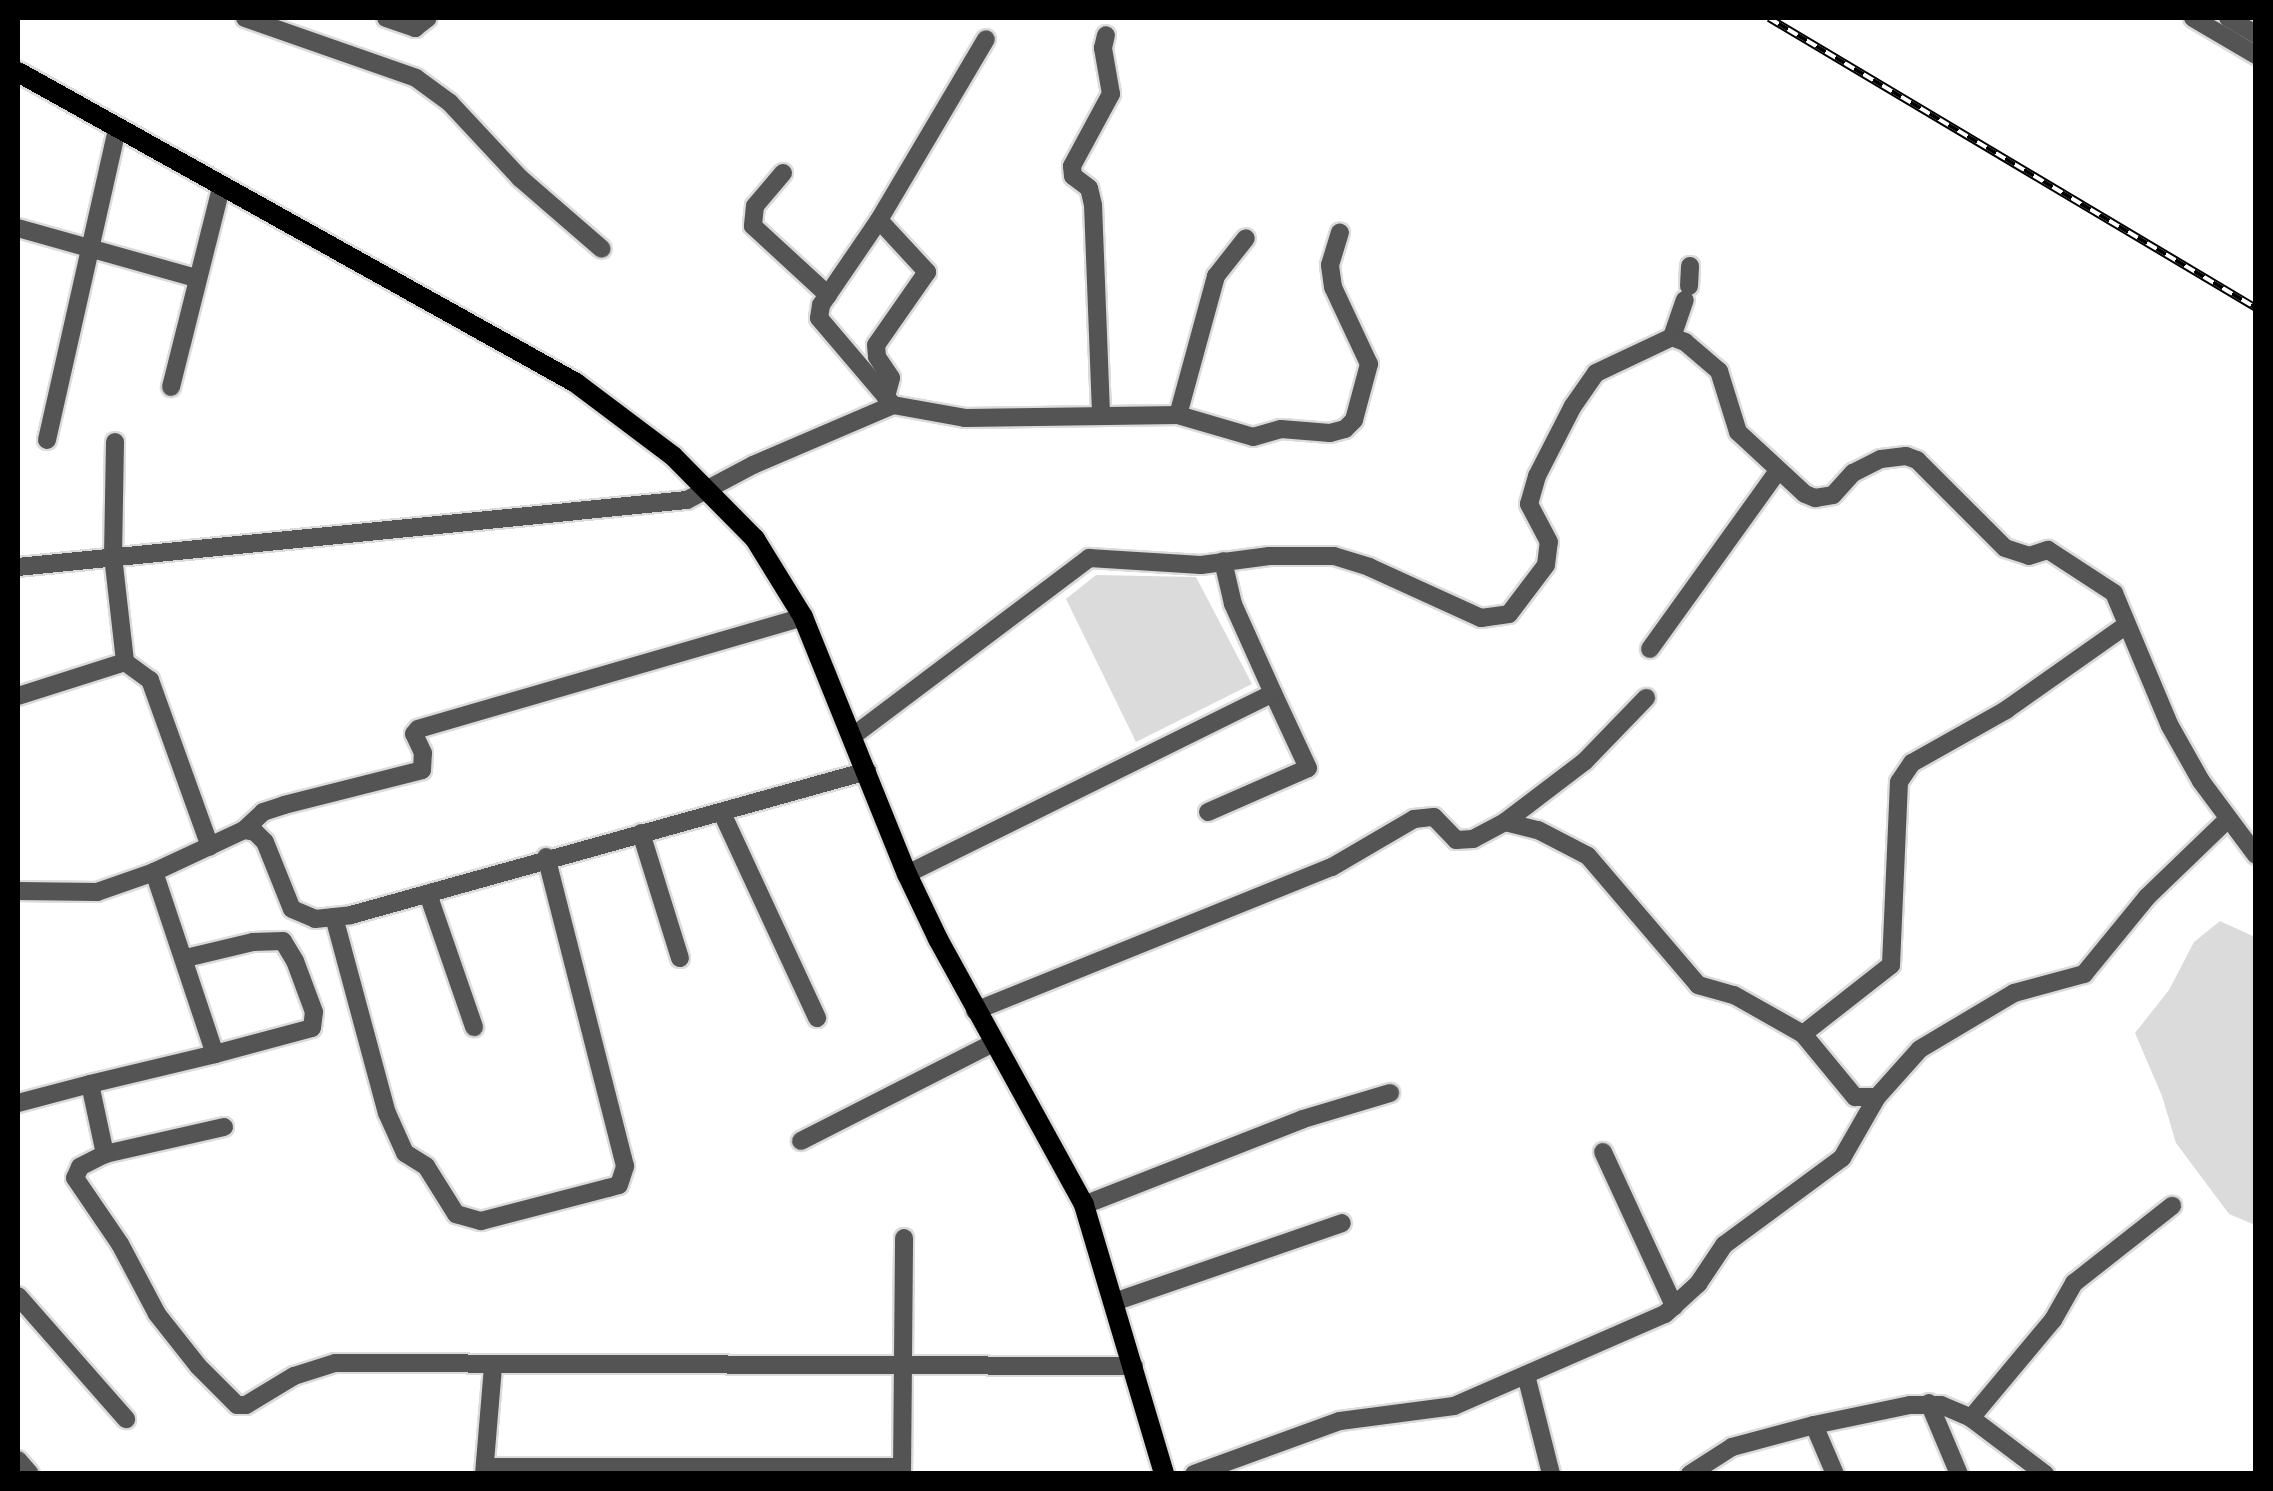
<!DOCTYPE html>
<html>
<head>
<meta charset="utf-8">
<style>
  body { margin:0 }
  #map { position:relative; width:2273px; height:1491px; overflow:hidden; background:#fff; font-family:"Noto Sans",sans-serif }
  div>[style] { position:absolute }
  .green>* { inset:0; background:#dbdbdb }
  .roads { filter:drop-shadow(2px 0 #dbdbdb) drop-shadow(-2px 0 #dbdbdb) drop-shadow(0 2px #dbdbdb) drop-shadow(0 -2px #dbdbdb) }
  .minor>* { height:18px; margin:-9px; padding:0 9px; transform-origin:9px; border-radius:9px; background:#545454 }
  .major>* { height:20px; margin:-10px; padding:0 10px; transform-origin:10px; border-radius:10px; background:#000 }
  .rail>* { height:8px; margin-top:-4px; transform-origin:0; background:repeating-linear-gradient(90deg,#fff 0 11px,#000 0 22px); box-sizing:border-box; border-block:2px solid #000 }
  span { translate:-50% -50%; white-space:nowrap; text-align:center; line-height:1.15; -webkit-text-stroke:8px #fff; paint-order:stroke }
  .frame { position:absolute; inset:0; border:20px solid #000; pointer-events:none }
</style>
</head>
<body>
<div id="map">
  <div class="green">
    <div style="clip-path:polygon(1096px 575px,1196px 577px,1252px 684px,1136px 742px,1066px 599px)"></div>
    <div style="clip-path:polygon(2220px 921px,2255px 937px,2255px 1225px,2229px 1214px,2176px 1143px,2162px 1096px,2135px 1033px,2169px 990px,2194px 942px)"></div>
  </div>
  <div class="roads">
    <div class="minor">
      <div style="left:245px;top:18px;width:181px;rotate:19.3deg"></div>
      <div style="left:416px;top:78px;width:42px;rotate:36.3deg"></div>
      <div style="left:450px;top:103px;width:103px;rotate:47deg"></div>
      <div style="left:520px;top:178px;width:108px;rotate:40.9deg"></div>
      <div style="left:386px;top:18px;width:31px;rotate:19deg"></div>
      <div style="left:415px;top:28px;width:16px;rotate:-38deg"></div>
      <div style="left:2193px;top:18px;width:73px;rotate:30.4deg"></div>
      <div style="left:2228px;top:18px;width:32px;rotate:30deg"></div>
      <div style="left:783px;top:173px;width:43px;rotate:130.3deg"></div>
      <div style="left:755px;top:206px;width:20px;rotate:96deg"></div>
      <div style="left:753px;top:226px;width:102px;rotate:42.6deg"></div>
      <div style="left:879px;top:220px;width:71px;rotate:47.3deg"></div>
      <div style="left:927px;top:272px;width:89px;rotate:124.9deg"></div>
      <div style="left:876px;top:345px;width:12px;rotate:85deg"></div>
      <div style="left:877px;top:357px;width:25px;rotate:56deg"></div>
      <div style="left:891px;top:378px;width:20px;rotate:105deg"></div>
      <div style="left:18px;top:228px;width:185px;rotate:15.7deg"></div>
      <div style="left:1689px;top:286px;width:20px;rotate:-87deg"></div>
      <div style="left:1672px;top:337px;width:39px;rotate:-71deg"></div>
      <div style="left:171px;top:387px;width:205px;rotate:-75.9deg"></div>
      <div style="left:893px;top:405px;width:73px;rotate:10.2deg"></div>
      <div style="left:965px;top:418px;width:213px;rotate:-0.8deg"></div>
      <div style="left:1178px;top:415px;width:78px;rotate:16.3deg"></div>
      <div style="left:1253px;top:437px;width:29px;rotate:-16deg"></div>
      <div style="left:1281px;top:429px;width:49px;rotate:4.7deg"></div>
      <div style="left:1330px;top:433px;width:16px;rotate:-15deg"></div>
      <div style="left:1345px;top:429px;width:13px;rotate:-45deg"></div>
      <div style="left:1354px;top:420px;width:58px;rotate:-75deg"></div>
      <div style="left:1369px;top:364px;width:85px;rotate:-115.1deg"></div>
      <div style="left:1333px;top:287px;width:22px;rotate:-98deg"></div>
      <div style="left:1330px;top:265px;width:34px;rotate:-73deg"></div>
      <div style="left:1101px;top:413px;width:208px;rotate:-92.2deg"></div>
      <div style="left:1093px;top:205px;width:17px;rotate:-103deg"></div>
      <div style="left:1089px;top:188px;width:20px;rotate:-143deg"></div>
      <div style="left:1073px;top:176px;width:10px;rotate:-96deg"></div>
      <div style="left:1072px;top:166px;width:82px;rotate:-61.6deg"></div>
      <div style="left:1111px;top:94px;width:47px;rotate:-99.9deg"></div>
      <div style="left:1103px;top:48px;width:13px;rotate:-77deg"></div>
      <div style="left:1178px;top:415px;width:144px;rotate:-74.7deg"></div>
      <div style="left:1216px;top:276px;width:48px;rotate:-51.7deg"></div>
      <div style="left:47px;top:440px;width:318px;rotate:-77.3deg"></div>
      <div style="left:115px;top:442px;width:114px;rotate:91deg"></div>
      <div style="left:113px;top:556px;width:107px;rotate:83.5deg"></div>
      <div style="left:125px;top:662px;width:31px;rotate:36deg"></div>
      <div style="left:150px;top:680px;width:177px;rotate:70.2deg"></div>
      <div style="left:18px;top:567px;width:672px;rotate:-5.72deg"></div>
      <div style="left:687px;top:500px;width:75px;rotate:-27.9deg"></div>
      <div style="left:753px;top:465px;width:152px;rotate:-23.2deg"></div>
      <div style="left:893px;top:405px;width:114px;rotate:-130.4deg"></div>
      <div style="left:819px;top:318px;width:13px;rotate:-81deg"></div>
      <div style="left:821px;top:305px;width:103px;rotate:-55.7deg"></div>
      <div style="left:879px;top:220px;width:210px;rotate:-59.4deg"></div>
      <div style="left:1650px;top:649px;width:219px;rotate:-54.3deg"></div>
      <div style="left:18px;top:696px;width:112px;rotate:-17.6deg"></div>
      <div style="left:853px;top:736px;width:296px;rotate:-37deg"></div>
      <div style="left:1089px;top:558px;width:112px;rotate:3.6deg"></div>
      <div style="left:1201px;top:565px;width:69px;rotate:-7.5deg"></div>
      <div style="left:1269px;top:556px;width:65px"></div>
      <div style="left:1334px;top:556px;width:37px;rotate:17deg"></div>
      <div style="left:1369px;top:567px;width:123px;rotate:24.5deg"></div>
      <div style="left:1481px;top:618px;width:28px;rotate:-8deg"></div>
      <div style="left:1509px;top:614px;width:61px;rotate:-52.9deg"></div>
      <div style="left:1546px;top:565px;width:23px;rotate:-83deg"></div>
      <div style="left:1549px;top:542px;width:43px;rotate:-117.8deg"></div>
      <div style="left:1529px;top:504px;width:29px;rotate:-74deg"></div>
      <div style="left:1537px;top:476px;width:79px;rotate:-62.8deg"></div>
      <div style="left:1573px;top:406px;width:40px;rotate:-55.1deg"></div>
      <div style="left:1596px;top:373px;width:84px;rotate:-25.3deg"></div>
      <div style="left:1672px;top:337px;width:14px;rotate:21deg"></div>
      <div style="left:1685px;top:342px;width:45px;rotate:40.5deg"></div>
      <div style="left:1719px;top:371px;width:64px;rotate:72.7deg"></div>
      <div style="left:1738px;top:432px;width:91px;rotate:42.8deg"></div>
      <div style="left:1805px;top:494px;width:11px;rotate:22deg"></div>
      <div style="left:1815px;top:498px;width:18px;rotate:-9deg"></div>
      <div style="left:1833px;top:495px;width:30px;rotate:-48deg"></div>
      <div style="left:1853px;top:473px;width:31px;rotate:-27deg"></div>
      <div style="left:1881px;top:459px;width:25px;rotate:-7deg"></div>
      <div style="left:1906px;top:456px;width:12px;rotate:20deg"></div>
      <div style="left:1917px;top:460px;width:124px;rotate:45deg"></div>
      <div style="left:2005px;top:548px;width:25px;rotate:18deg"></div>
      <div style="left:2029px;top:556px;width:20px;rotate:-18deg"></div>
      <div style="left:2048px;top:550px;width:79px;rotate:33.1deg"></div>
      <div style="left:2114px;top:593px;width:144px;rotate:67.2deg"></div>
      <div style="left:2170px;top:726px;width:63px;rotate:60.6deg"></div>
      <div style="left:2201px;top:781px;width:92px;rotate:53.4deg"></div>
      <div style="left:1208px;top:812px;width:109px;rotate:-23.7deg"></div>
      <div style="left:1308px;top:768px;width:83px;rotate:-115deg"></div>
      <div style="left:722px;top:813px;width:226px;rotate:65.1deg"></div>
      <div style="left:1505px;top:822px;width:34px;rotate:14deg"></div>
      <div style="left:1538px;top:830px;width:56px;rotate:27.5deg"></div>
      <div style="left:1588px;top:856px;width:170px;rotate:49.5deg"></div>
      <div style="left:1698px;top:985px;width:37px;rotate:16deg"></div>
      <div style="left:1734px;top:995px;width:79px;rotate:29.5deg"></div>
      <div style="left:1803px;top:1034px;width:82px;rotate:50.5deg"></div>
      <div style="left:1855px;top:1097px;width:22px"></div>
      <div style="left:244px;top:830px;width:26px;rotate:-43deg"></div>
      <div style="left:263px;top:812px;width:22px;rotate:-18deg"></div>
      <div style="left:284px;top:805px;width:142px;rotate:-14.2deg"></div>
      <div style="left:422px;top:770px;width:17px;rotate:-87deg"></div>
      <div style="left:423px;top:753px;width:21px;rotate:-115deg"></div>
      <div style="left:414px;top:734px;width:6px;rotate:-51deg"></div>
      <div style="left:418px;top:729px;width:401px;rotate:-16.2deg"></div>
      <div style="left:641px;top:833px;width:131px;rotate:72.7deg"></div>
      <div style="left:154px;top:872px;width:192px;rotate:71.5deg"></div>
      <div style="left:215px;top:1054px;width:100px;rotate:-15deg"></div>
      <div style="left:312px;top:1028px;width:16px;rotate:-83deg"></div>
      <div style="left:314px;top:1012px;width:54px;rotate:-110.4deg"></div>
      <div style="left:295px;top:961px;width:23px;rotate:-121deg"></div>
      <div style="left:283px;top:941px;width:30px;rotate:178deg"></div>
      <div style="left:253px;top:942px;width:69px;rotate:166.6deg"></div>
      <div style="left:907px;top:874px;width:408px;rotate:-26.3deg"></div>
      <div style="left:1273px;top:693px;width:98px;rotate:-114.2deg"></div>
      <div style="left:1233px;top:604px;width:44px;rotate:-103.1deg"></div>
      <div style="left:18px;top:891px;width:79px;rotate:0.7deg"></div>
      <div style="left:97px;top:892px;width:60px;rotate:-19.3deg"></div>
      <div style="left:154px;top:872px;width:99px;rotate:-25deg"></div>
      <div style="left:244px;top:830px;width:11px;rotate:10deg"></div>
      <div style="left:255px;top:832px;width:14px;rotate:45deg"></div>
      <div style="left:265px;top:842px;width:72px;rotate:68.1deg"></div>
      <div style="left:292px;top:909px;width:25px;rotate:23deg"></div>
      <div style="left:315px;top:919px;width:36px;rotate:-6deg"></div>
      <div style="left:351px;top:915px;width:536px;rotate:-15.59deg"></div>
      <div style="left:428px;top:894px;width:141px;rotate:70.9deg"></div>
      <div style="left:334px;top:917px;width:203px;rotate:74.9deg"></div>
      <div style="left:387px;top:1113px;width:44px;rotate:65.8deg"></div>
      <div style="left:405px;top:1153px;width:25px;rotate:32deg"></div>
      <div style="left:426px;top:1166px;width:57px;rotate:58deg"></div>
      <div style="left:456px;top:1214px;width:26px;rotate:16deg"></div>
      <div style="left:481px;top:1221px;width:131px;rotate:-14.6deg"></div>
      <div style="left:608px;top:1188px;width:11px;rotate:-15deg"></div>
      <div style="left:619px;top:1185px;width:20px;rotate:-72deg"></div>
      <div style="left:625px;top:1166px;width:319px;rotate:-104.3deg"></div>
      <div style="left:975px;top:1011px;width:385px;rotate:-22deg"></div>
      <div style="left:1332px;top:867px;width:95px;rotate:-30.3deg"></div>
      <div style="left:1414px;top:819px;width:20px;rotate:-6deg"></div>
      <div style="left:1434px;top:817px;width:32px;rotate:46deg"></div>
      <div style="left:1456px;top:840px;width:17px;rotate:-3deg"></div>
      <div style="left:1473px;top:839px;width:36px;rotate:-28deg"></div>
      <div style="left:1505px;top:822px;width:101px;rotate:-37.3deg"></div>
      <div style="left:1585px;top:761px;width:88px;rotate:-45.9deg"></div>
      <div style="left:1803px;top:1034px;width:112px;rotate:-38.1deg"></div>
      <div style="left:1891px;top:965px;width:183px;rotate:-87.5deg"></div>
      <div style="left:1899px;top:782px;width:23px;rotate:-56deg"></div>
      <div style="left:1912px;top:763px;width:108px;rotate:-29.4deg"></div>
      <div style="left:2006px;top:710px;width:146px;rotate:-35.2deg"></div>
      <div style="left:90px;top:1084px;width:129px;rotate:-13.5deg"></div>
      <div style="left:18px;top:1103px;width:74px;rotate:-14.8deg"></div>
      <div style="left:90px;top:1084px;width:72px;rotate:77.9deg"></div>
      <div style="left:224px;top:1127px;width:122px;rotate:167.2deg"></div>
      <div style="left:105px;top:1154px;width:28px;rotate:153deg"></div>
      <div style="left:80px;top:1167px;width:12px;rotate:114deg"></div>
      <div style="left:75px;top:1178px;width:80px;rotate:55.7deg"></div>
      <div style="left:120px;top:1244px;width:79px;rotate:62.1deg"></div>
      <div style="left:157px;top:1314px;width:66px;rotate:51.7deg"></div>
      <div style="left:198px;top:1366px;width:55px;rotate:45deg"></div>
      <div style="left:237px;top:1405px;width:9px"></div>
      <div style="left:246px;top:1405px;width:56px;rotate:-31.1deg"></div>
      <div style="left:294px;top:1376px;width:43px;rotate:-17.6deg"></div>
      <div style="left:335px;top:1363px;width:799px;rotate:0.22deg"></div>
      <div style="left:801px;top:1141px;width:216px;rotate:-27deg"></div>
      <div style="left:1603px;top:1152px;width:170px;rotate:65.2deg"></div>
      <div style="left:1084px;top:1205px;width:235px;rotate:-21.4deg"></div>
      <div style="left:1303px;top:1119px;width:91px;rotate:-16.6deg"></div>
      <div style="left:18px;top:1296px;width:164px;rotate:48.7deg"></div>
      <div style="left:1114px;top:1302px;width:241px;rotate:-19.1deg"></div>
      <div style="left:1526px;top:1375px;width:102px;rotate:75.8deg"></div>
      <div style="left:1929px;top:1403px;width:77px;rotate:67.1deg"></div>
      <div style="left:1971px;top:1418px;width:128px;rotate:-50.1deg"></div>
      <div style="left:2053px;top:1320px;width:43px;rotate:-60.4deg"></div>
      <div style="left:2074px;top:1283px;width:125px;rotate:-38.2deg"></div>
      <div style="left:1814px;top:1425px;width:98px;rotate:-11.8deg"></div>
      <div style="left:1910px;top:1405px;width:31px"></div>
      <div style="left:1941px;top:1405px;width:33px;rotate:23deg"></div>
      <div style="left:1971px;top:1418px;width:93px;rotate:37.1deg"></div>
      <div style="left:18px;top:1460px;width:18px;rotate:49deg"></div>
      <div style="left:485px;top:1467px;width:417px"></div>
      <div style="left:484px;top:1474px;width:108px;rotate:-85.2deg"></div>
      <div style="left:902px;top:1474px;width:236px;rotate:-89.5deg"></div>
      <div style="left:1194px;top:1474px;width:155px;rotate:-20deg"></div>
      <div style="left:1340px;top:1421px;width:115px;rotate:-7.5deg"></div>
      <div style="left:1454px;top:1406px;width:230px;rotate:-23.6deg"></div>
      <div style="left:1665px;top:1314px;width:45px;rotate:-42.3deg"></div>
      <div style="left:1698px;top:1284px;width:47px;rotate:-56.3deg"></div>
      <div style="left:1724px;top:1245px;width:147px;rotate:-36.4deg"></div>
      <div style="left:1842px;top:1158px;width:70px;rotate:-60.2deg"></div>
      <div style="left:1877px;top:1097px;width:64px;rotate:-48.1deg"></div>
      <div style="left:1920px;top:1049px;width:109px;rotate:-30.8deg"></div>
      <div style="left:2014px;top:993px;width:73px;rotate:-15.2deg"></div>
      <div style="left:2084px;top:974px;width:99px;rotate:-50.7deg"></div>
      <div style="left:2147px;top:897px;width:112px;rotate:-43.9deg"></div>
      <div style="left:1690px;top:1474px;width:50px;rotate:-32.7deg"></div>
      <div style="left:1732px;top:1447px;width:85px;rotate:-15deg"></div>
      <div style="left:1814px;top:1425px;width:53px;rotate:66.8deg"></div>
    </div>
    <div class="major">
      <div style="left:18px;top:72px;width:639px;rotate:29.13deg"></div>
      <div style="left:576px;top:383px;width:121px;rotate:37deg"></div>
      <div style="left:673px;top:456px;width:117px;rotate:45.3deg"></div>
      <div style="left:755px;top:539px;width:92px;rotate:58.4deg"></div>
      <div style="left:803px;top:617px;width:277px;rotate:68deg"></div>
      <div style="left:907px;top:874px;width:72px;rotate:64.5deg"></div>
      <div style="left:938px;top:939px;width:303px;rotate:61.2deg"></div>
      <div style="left:1084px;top:1205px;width:281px;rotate:73.4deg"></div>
    </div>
  </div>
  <div class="rail">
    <div style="left:1769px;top:18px;width:567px;rotate:30.77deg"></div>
  </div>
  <div class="frame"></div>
</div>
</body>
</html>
